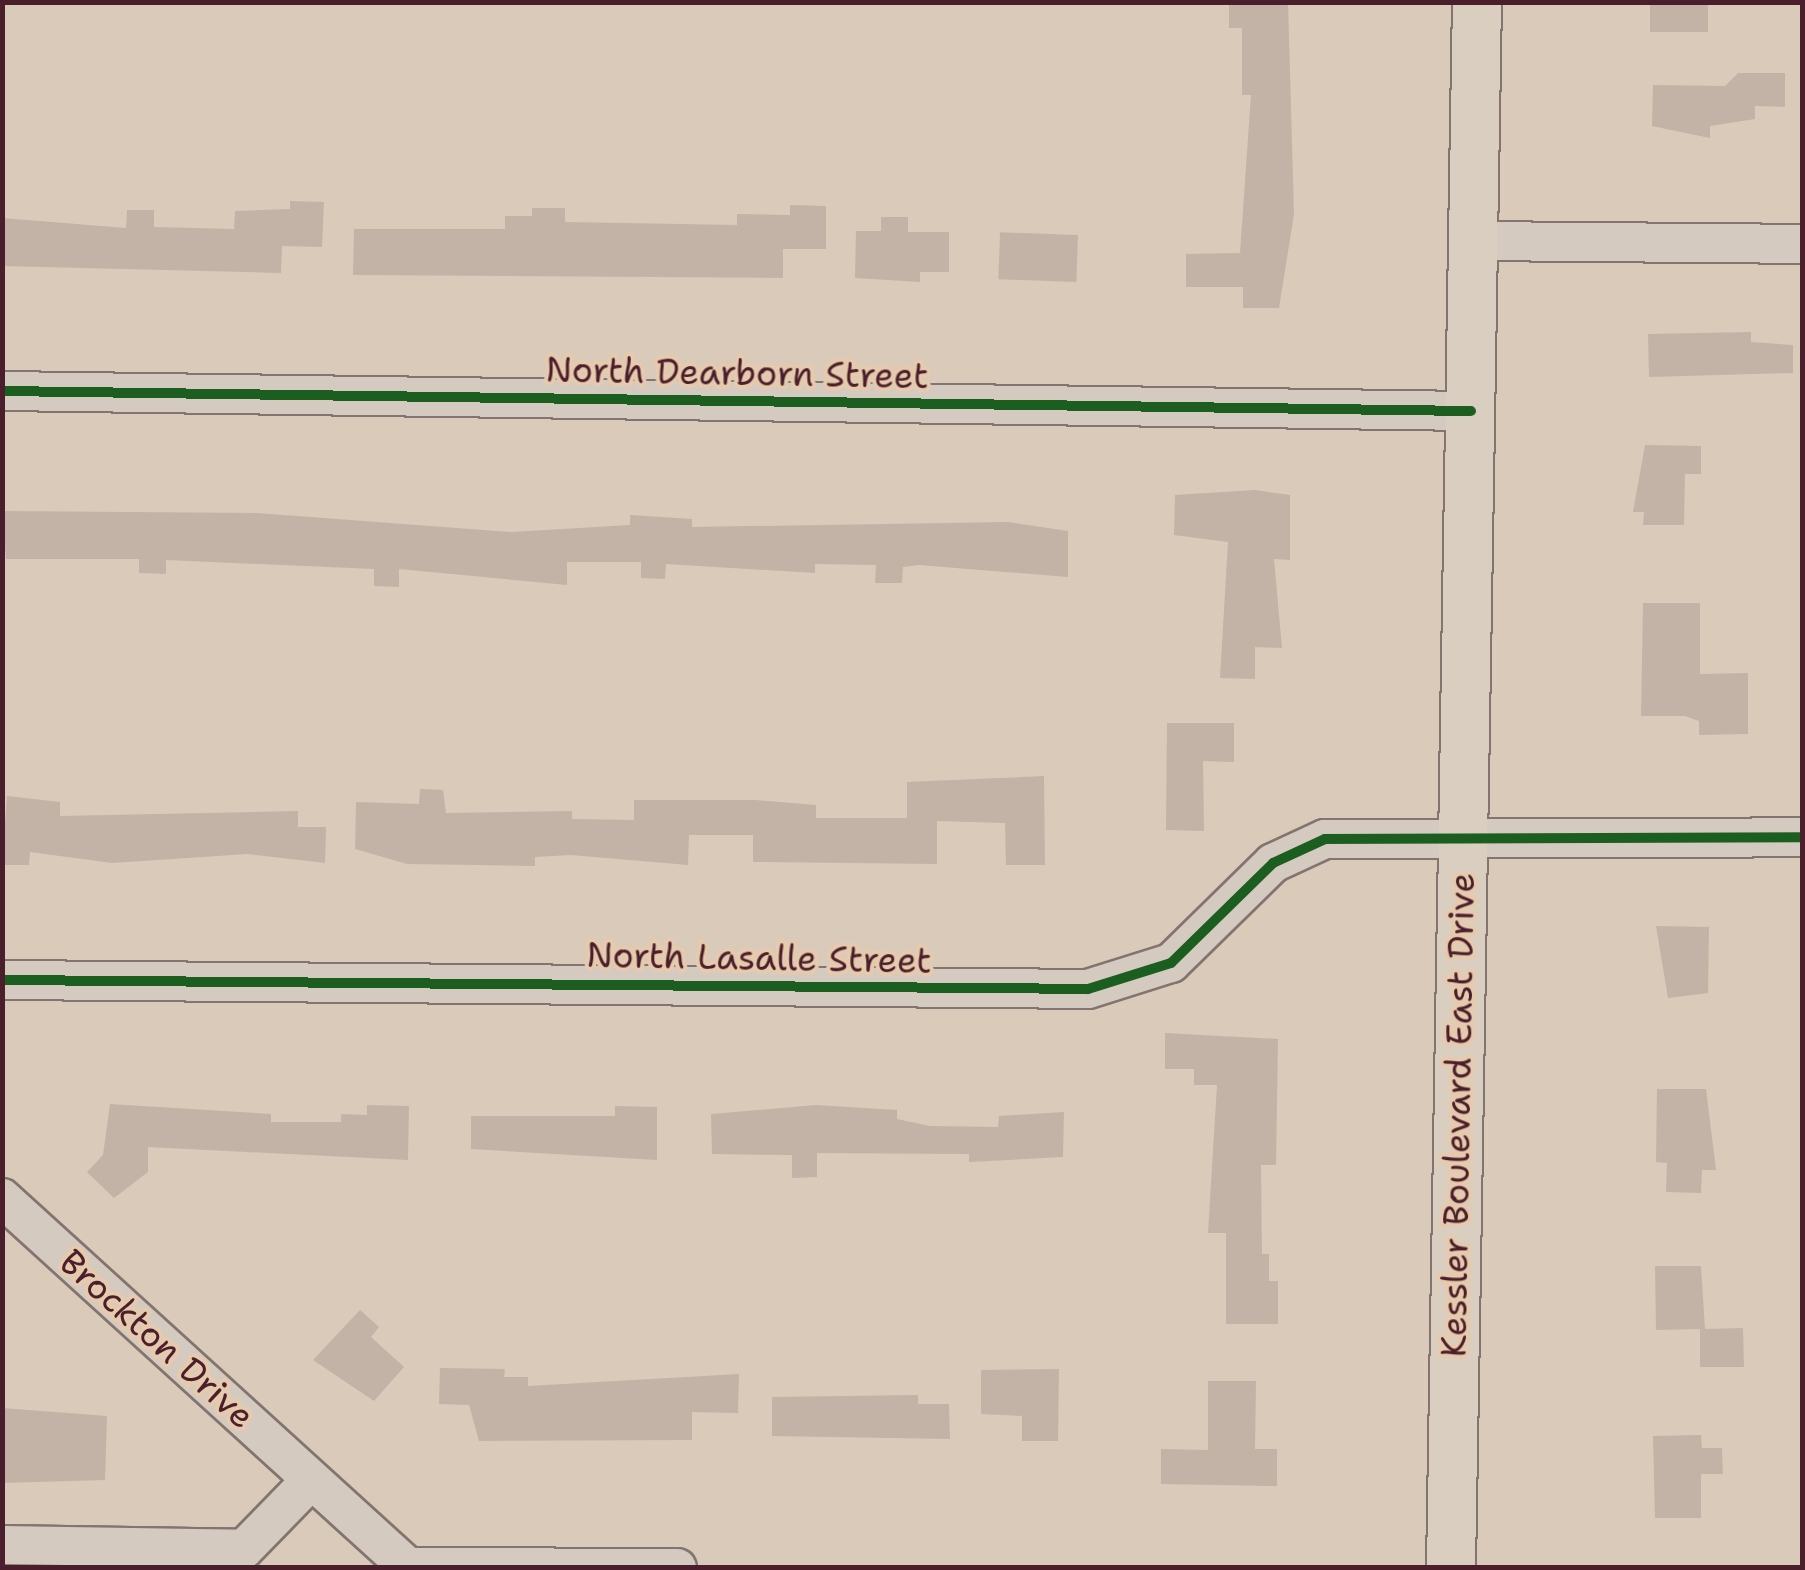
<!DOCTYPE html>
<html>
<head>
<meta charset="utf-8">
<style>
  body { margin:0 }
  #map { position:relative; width:1805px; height:1570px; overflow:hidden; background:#d9caba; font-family:"Shantell Sans",sans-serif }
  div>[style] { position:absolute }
  .building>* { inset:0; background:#c2b3a6; transform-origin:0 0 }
  .roads { filter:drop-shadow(2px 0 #83746f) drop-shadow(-2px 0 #83746f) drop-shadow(0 2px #83746f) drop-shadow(0 -2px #83746f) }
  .minor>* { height:38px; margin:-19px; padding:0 19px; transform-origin:19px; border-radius:19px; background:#d4cabf }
  .major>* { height:48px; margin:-24px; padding:0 24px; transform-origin:24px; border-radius:24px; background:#dacec1 }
  .cycleway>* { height:10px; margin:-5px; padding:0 5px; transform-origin:5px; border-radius:5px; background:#1b5e20 }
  span { translate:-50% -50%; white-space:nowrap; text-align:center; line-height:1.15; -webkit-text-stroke:8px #e6caad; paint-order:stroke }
  .street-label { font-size:35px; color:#4a1f2b }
  .frame { position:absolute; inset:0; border:5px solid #4a1f2b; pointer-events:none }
</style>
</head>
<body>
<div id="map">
  <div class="building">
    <div style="clip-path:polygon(1229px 2px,1288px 2px,1294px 214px,1279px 308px,1243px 308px,1243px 287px,1186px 287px,1186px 254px,1240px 253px,1251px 95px,1242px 95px,1242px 28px,1229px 28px)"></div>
    <div style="left:1650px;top:2px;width:58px;height:30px"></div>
    <div style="clip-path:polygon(1738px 73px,1785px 73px,1785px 107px,1755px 106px,1755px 119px,1710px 126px,1710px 138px,1652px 126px,1653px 85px,1725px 86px)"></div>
    <div style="clip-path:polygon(290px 201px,324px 202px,322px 247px,282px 246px,281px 273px,2px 266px,2px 218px,126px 228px,127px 210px,154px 210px,154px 227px,234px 229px,235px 211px,290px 209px)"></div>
    <div style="clip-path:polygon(790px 205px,826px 206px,826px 249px,783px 249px,783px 278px,353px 275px,354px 229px,505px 229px,505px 216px,532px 216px,532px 208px,565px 208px,565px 222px,737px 225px,737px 214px,790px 215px)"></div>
    <div style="clip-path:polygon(881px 217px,908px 217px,908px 232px,949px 232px,949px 272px,920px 272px,920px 282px,855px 278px,856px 231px,881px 231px)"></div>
    <div style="left:1078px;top:235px;width:47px;height:78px;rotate:92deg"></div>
    <div style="clip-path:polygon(1751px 332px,1751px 342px,1793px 345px,1793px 373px,1649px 377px,1648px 334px)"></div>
    <div style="clip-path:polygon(1645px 445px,1701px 446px,1701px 474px,1685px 474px,1684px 525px,1643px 525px,1644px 512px,1633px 512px)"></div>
    <div style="clip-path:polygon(1255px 490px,1290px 495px,1290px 560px,1274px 559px,1282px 648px,1255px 647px,1255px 679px,1220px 678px,1228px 542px,1174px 535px,1175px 495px)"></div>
    <div style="clip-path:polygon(2px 511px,257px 513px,511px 532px,630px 525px,630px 515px,692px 519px,692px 527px,1008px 522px,1068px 531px,1068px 577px,919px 565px,903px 567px,902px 583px,875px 583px,876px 565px,815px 564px,815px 573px,666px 564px,665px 579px,641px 578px,641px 562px,567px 562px,567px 585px,399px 569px,399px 587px,374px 586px,374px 569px,166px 560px,166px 574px,139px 573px,139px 559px,6px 559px)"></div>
    <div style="clip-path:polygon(1643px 603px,1700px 603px,1700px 674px,1748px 673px,1748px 734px,1699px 735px,1699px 721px,1685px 716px,1641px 716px)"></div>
    <div style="clip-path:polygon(1167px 723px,1234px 723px,1234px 762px,1203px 761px,1204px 831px,1166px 830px)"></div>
    <div style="clip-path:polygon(1044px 776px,1045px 865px,1006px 865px,1005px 823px,937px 821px,937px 864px,753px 862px,753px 835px,689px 835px,688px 865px,571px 855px,535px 857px,535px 866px,407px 864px,355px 849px,356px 802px,419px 804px,420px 789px,443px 790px,446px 813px,572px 811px,572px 819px,634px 820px,634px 800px,755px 800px,816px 805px,816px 818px,907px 818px,907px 782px)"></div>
    <div style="clip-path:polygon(7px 796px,60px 802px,60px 816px,298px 811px,298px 827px,326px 827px,325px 863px,247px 854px,112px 863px,30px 852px,29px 865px,2px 865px)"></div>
    <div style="clip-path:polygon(1656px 926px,1709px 927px,1708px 993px,1668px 998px)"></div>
    <div style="clip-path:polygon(1165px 1033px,1278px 1039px,1276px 1165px,1261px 1165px,1262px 1254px,1269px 1254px,1269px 1281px,1278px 1281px,1278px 1324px,1226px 1324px,1226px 1233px,1208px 1233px,1217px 1085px,1194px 1085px,1194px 1069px,1165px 1069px)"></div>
    <div style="clip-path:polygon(1657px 1089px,1706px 1089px,1716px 1170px,1702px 1170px,1701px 1193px,1666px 1192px,1667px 1163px,1656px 1162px)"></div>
    <div style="clip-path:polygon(110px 1104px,271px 1114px,271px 1122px,341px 1122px,341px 1114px,367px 1115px,367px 1105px,409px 1106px,408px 1160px,148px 1147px,148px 1172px,114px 1198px,87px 1172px,103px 1155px)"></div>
    <div style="clip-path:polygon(816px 1105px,897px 1110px,897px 1119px,930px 1126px,998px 1127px,999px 1116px,1064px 1112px,1063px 1157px,969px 1162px,969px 1154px,817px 1153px,817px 1177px,792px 1178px,792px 1155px,712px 1154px,711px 1114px)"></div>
    <div style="clip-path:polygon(615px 1106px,657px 1107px,657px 1160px,471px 1149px,471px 1116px,615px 1116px)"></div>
    <div style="clip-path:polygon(1655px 1266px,1701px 1266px,1705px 1329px,1743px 1328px,1744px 1367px,1700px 1367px,1700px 1329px,1656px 1330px)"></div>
    <div style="clip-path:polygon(360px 1310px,379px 1327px,371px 1337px,404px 1367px,374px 1401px,313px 1360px)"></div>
    <div style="clip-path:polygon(440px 1368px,505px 1369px,504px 1377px,528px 1377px,528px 1386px,739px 1374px,738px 1413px,692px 1412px,692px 1440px,479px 1441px,469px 1405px,439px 1404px)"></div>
    <div style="clip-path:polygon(1059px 1369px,1058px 1441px,1022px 1441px,1022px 1416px,981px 1414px,981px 1370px)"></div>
    <div style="clip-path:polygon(1208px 1381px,1256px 1381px,1255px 1449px,1277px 1449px,1277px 1486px,1161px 1484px,1161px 1449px,1208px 1450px)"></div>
    <div style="clip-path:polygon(918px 1395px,918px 1404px,949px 1404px,950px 1439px,772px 1436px,772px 1397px)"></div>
    <div style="clip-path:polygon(2px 1408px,107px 1416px,105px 1480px,2px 1483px)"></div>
    <div style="clip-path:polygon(1701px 1435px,1702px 1448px,1722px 1448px,1723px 1474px,1701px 1474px,1701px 1518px,1655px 1518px,1653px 1436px)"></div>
  </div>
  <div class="roads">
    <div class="minor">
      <div style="left:1473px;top:241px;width:329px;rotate:0.5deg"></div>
      <div style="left:2px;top:391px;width:1469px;rotate:0.78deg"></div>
      <div style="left:2px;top:980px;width:1086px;rotate:0.47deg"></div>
      <div style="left:1088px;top:989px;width:87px;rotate:-17.4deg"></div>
      <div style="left:1171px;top:963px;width:143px;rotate:-44.4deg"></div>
      <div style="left:1273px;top:863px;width:57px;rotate:-24.8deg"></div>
      <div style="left:1325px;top:839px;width:477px;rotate:-0.2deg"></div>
      <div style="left:2px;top:1198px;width:549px;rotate:42.27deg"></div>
      <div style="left:408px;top:1567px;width:269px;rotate:0.2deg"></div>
      <div style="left:2px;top:1545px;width:242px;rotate:0.9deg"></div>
      <div style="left:244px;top:1549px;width:96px;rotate:-45.8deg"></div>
    </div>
    <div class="major">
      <div style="left:1451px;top:1568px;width:1566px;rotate:-89.05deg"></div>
    </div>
  </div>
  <div class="cycleway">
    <div style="left:2px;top:391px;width:1469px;rotate:0.78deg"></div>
    <div style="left:2px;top:980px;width:1086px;rotate:0.47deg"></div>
    <div style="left:1088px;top:989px;width:87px;rotate:-17.4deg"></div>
    <div style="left:1171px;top:963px;width:143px;rotate:-44.4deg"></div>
    <div style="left:1273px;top:863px;width:57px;rotate:-24.8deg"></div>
    <div style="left:1325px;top:839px;width:477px;rotate:-0.2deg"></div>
  </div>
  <div class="street-label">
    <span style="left:737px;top:373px;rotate:1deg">North Dearborn Street</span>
    <span style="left:759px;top:958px;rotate:1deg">North Lasalle Street</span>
    <span style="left:1458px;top:1115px;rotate:-89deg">Kessler Boulevard East Drive</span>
    <span style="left:157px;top:1339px;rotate:42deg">Brockton Drive</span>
  </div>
  <div class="frame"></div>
</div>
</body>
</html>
